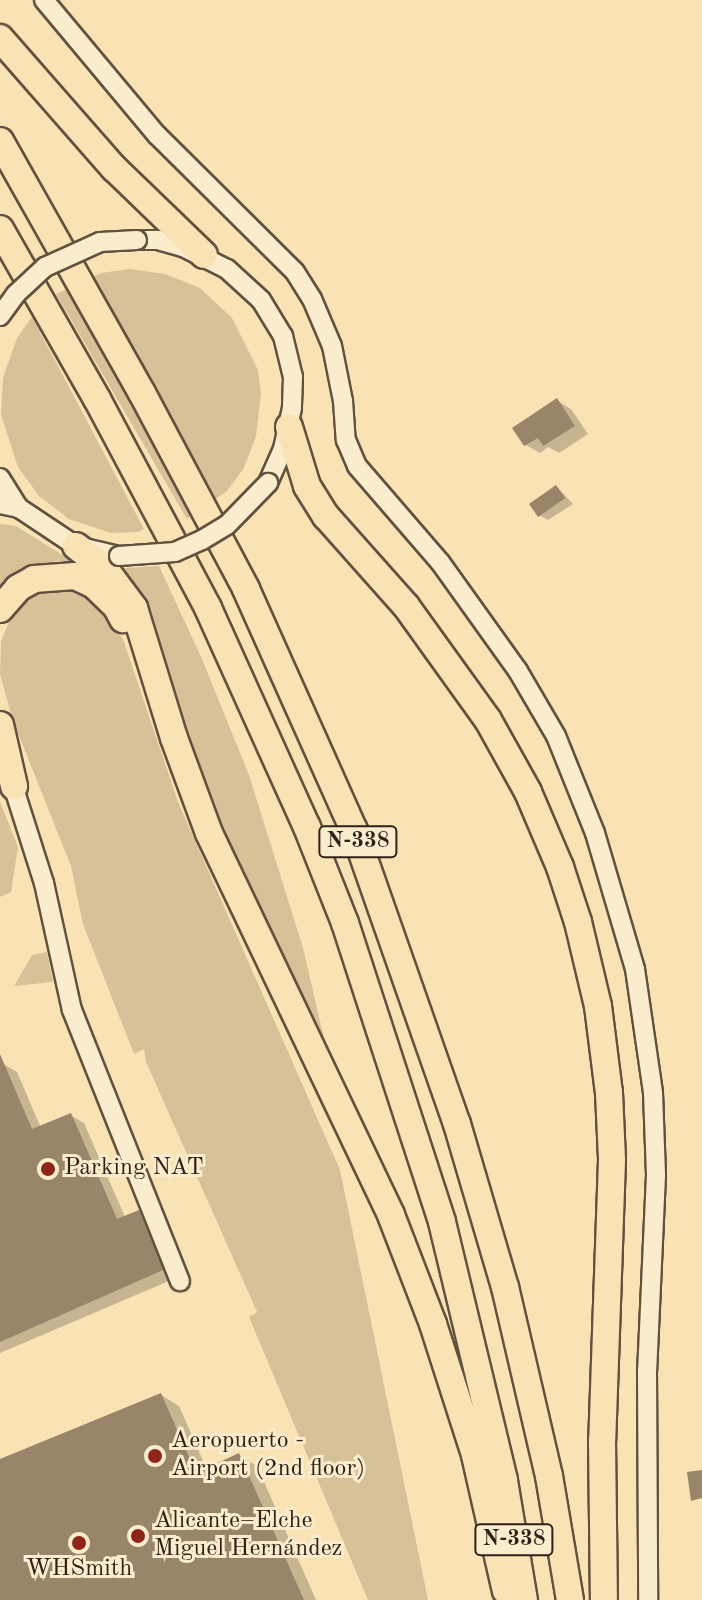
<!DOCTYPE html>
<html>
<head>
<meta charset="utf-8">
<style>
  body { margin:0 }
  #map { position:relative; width:702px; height:1600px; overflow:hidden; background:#f9e2b4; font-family:"Old Standard TT",serif }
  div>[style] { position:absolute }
  .green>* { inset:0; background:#d7c199 }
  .shadow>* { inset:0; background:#0003 }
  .building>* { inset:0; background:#998569; transform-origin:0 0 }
  .roads { filter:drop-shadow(2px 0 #62513f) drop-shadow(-2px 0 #62513f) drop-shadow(0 2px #62513f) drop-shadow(0 -2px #62513f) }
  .minor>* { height:18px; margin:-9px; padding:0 9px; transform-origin:9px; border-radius:9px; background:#fbecce }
  .highway>* { height:26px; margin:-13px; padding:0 13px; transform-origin:13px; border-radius:13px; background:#f9e2b4 }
  .bridges { filter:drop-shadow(2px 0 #62513f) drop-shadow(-2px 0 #62513f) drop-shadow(0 2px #62513f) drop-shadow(0 -2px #62513f) }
  .minor-bridge>* { height:18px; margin:-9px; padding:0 9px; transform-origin:9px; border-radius:9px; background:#fbecce }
  .dots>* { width:22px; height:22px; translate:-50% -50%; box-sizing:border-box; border:4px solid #fbecce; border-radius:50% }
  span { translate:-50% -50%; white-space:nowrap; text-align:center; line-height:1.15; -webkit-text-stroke:6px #fbecce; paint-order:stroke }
  .shield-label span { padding:2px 6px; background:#fbecce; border:2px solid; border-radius:6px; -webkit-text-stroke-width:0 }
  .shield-label { font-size:22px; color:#302118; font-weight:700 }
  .poi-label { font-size:24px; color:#302118 }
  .left { translate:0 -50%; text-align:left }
</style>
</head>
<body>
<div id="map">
  <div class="green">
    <div style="clip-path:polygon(130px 269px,165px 274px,200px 288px,232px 318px,258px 370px,261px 393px,256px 436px,244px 468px,227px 491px,187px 519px,56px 294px,101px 273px)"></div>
    <div style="clip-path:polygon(32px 317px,144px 529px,138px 532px,111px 533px,69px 519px,39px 496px,18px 467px,1px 415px,3px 378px,17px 338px)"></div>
    <div style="clip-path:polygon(0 524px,16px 526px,77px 564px,55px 561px,35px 567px,0 592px)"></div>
    <div style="clip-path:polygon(159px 566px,202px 659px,249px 775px,303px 948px,336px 1090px,221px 834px,179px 721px,140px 598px,125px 568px)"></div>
    <div style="clip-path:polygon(54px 586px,92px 598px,123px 639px,178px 802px,340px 1170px,428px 1600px,368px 1600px,249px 1317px,257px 1312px,146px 1062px,144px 1049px,134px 1054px,83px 924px,71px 866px,12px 718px,0 674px,1px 641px,11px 617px,31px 595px)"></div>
    <div style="clip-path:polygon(0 802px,18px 847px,11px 892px,0 897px)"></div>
    <div style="clip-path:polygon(47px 952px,53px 982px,14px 986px,32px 955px)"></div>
  </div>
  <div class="shadow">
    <div style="clip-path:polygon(558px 401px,571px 409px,588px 434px,559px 453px,548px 447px,540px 453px,526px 445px)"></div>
    <div style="clip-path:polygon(557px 487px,573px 504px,548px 520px,539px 515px)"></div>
    <div style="clip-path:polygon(3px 1064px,17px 1072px,41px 1128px,70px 1115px,84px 1123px,125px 1217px,139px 1212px,153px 1220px,176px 1278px,0 1353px,0 1065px)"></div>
    <div style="clip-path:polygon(161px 1395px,179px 1406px,207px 1470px,239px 1455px,257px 1466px,316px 1600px,0 1600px,0 1461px)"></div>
  </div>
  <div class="building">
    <div style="clip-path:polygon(557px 398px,575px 426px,543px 446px,538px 438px,524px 446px,512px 428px)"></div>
    <div style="left:556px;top:485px;width:16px;height:33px;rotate:55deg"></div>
    <div style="clip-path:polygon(0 1054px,32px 1129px,71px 1113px,117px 1219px,139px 1210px,163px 1270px,0 1342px)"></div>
    <div style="clip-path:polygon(161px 1393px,196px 1473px,239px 1453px,304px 1600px,0 1600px,0 1459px)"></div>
    <div style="clip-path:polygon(702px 1470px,702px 1498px,691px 1501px,687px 1472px)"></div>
  </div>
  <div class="roads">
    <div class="minor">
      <div style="left:44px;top:0;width:176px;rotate:50.1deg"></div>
      <div style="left:157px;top:135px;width:194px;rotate:44.8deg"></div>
      <div style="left:295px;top:272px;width:32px;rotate:58deg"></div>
      <div style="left:312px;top:299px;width:51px;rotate:66.9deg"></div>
      <div style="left:332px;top:346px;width:56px;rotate:78.7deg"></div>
      <div style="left:343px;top:401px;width:39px;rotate:86deg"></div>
      <div style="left:346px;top:440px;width:28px;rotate:67deg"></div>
      <div style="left:357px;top:466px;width:127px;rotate:49.2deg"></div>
      <div style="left:440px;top:562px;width:134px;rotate:54.4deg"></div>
      <div style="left:518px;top:671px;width:75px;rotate:59.7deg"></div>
      <div style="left:556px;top:736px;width:105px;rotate:68.1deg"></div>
      <div style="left:595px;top:833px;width:142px;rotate:73.6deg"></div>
      <div style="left:635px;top:969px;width:125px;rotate:81.7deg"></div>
      <div style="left:653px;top:1093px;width:82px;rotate:87.9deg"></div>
      <div style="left:656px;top:1175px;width:196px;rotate:92.6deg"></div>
      <div style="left:647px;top:1371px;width:229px;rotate:89.7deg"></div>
      <div style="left:137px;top:240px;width:21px"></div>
      <div style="left:158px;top:240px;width:26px;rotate:16deg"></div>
      <div style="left:183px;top:247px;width:49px;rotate:26.6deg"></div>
      <div style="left:227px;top:269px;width:46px;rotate:42.4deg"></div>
      <div style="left:261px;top:300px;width:42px;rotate:58.6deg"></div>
      <div style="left:283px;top:336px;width:42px;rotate:76.3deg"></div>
      <div style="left:293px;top:377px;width:31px;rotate:92deg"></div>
      <div style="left:292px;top:408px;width:42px;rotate:102.4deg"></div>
      <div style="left:283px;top:449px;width:37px;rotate:114deg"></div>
      <div style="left:0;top:478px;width:36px;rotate:58deg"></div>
      <div style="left:0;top:504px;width:19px;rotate:12deg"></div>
      <div style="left:19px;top:508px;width:69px;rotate:33.7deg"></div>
      <div style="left:76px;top:546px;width:44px;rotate:13.1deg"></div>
      <div style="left:10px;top:776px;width:112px;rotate:72.4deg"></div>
      <div style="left:44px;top:883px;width:130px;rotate:77.6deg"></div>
      <div style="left:72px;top:1010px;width:292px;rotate:68.3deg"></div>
    </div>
    <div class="highway">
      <div style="left:0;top:38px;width:173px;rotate:48.8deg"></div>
      <div style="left:114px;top:168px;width:125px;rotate:44deg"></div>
      <div style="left:0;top:141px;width:289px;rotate:60.6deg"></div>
      <div style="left:142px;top:393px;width:222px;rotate:62deg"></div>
      <div style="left:246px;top:589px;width:264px;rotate:65.9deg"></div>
      <div style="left:354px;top:830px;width:312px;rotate:70.7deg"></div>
      <div style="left:457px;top:1124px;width:170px;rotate:73.6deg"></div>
      <div style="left:505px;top:1287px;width:194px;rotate:76.9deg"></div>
      <div style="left:549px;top:1476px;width:126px;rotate:80.4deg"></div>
      <div style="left:0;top:229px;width:196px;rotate:60.3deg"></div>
      <div style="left:97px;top:399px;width:237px;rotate:62deg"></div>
      <div style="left:208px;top:608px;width:240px;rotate:65.7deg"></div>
      <div style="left:307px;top:827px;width:103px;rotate:68.4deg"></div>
      <div style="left:345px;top:923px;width:314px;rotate:72deg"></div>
      <div style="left:442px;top:1222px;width:266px;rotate:76.5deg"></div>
      <div style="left:504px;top:1481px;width:121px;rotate:80.5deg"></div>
      <div style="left:289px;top:427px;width:62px;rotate:73deg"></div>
      <div style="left:307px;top:486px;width:36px;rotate:58deg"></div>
      <div style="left:326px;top:516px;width:120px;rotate:48.4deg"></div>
      <div style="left:406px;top:606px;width:140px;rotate:54.3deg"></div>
      <div style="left:488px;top:720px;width:82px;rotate:60.9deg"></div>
      <div style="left:528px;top:792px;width:82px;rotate:66.9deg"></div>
      <div style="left:560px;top:867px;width:58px;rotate:71.9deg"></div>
      <div style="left:578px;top:922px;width:86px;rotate:76.6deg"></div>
      <div style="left:598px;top:1006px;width:88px;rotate:82.8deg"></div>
      <div style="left:609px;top:1093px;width:67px;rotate:87.4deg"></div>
      <div style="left:612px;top:1160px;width:281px;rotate:92deg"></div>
      <div style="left:602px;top:1441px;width:159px;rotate:89.3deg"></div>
      <div style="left:76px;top:546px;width:37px;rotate:38deg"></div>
      <div style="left:105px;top:569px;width:49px;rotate:53.4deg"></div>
      <div style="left:134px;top:608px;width:136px;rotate:72.9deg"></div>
      <div style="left:174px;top:738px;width:101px;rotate:69.8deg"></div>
      <div style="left:209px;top:833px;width:423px;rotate:64.5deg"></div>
      <div style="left:391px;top:1215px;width:117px;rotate:68.9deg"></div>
      <div style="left:433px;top:1324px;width:138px;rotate:72.2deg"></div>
      <div style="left:475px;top:1455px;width:139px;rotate:77.2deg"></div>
      <div style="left:0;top:609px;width:28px;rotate:-49deg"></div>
      <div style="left:18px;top:588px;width:18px;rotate:-29deg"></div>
      <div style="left:34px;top:579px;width:41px;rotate:-4.2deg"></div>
      <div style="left:75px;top:576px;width:21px;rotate:25deg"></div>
      <div style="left:94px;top:585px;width:30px;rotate:44deg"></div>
      <div style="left:116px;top:606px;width:15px;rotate:62deg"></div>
      <div style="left:0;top:725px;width:63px;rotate:77.1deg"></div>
    </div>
  </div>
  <div class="bridges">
    <div class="minor-bridge">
      <div style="left:0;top:316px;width:27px;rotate:-54deg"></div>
      <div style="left:16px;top:294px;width:40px;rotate:-43deg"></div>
      <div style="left:45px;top:267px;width:60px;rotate:-24.4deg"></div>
      <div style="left:100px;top:242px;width:37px;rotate:-3deg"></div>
      <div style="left:119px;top:556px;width:56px;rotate:-4.1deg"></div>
      <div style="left:175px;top:552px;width:30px;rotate:-24deg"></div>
      <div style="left:202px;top:540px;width:29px;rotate:-31deg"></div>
      <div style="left:227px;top:525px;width:59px;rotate:-45.7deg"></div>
    </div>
  </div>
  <div class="dots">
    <div style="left:48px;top:1169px;background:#8f2418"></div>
    <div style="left:155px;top:1456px;background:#8f2418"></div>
    <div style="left:138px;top:1536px;background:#8f2418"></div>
    <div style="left:79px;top:1543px;background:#8f2418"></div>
  </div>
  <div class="shield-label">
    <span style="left:358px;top:842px">N-338</span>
    <span style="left:514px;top:1540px">N-338</span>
  </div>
  <div class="poi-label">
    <span class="left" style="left:64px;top:1169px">Parking NAT</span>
    <span class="left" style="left:171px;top:1456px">Aeropuerto -<br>Airport (2nd floor)</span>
    <span class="left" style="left:154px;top:1536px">Alicante–Elche<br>Miguel Hernández</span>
    <span style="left:79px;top:1570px">WHSmith</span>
  </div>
</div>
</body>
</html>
